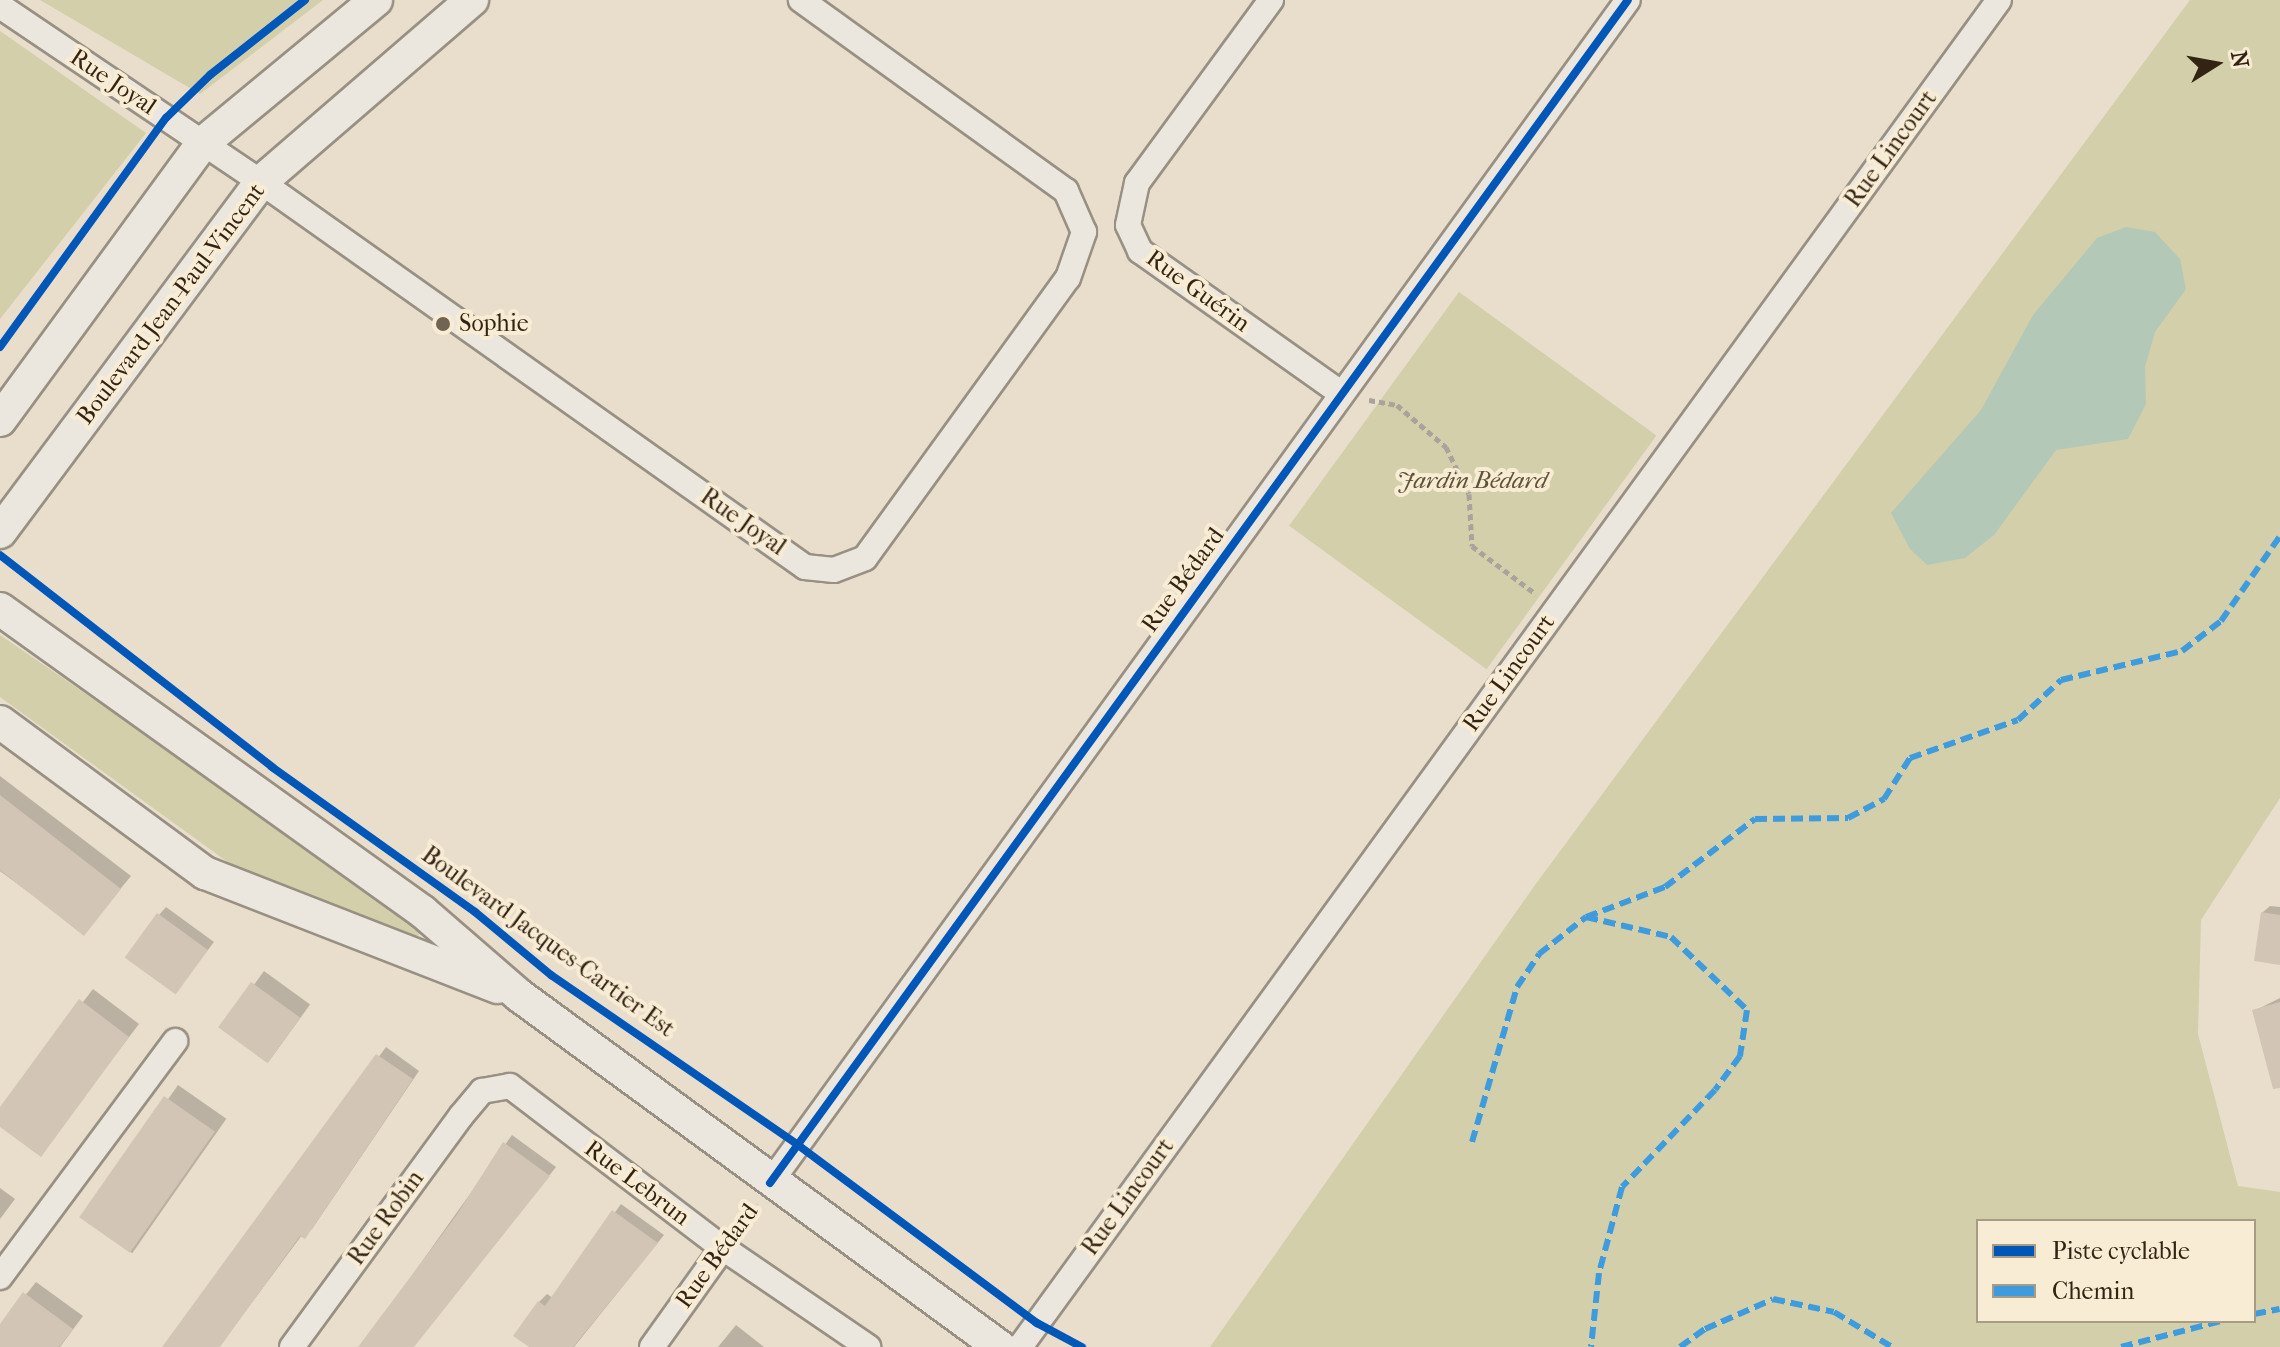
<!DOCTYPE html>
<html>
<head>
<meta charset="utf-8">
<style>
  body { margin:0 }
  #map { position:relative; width:2280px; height:1347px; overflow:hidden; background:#e9decb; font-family:"IM FELL French Canon",serif }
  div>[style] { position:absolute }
  .green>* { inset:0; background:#d2cfaa; transform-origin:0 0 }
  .water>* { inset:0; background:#b4c8b8 }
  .shadow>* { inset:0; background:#0003; transform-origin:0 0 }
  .building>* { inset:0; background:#d3c5b5; transform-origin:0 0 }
  .path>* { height:5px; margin-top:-2.5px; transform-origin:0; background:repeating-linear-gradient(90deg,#a9a39b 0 6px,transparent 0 10px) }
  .roads { filter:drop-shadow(2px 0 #999084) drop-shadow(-2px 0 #999084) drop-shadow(0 2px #999084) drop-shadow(0 -2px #999084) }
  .street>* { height:24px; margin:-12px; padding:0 12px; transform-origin:12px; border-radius:12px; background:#ece7de }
  .secondary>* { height:32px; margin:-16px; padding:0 16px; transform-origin:16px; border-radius:16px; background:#ece7de }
  .quiet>* { height:6px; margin-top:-3px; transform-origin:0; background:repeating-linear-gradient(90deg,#3e9cde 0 12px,transparent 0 18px) }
  .cycleway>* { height:8px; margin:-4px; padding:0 4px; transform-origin:4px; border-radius:4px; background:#0057b8 }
  .dots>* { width:22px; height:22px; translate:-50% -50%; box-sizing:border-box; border:4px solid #f9ecd5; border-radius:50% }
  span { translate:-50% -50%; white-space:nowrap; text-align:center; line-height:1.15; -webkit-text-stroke:8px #f9ecd5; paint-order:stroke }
  .street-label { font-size:24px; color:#322313 }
  .poi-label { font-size:24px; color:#322313 }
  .left { translate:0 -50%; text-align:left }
  .park-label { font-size:24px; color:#5d5338; font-style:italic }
  .legend { position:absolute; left:1976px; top:1219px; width:280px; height:104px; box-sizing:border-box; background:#f9ecd5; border:2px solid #a99c87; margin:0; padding:10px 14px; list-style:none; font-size:24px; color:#322313 }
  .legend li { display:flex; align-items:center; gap:16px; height:40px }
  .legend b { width:40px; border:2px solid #a99c87 }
  .north { position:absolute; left:2176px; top:24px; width:80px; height:80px; -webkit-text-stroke:6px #f9ecd5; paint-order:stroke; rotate:79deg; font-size:22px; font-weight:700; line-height:32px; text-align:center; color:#322313 }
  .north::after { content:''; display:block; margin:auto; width:28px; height:36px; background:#322313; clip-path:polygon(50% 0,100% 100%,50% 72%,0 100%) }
</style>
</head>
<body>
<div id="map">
  <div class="green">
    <div style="clip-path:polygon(40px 0,323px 0,200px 94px)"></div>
    <div style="clip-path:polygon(evenodd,2190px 0,2280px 0,2280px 798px,2201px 920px,2198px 1034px,2238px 1186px,2280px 1192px,2280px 1347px,1210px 1347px,1535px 885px,2190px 0,1978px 1221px,2254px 1221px,2254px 1321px,1978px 1321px,1978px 1221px)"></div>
    <div style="clip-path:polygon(0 31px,146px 133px,0 319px)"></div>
    <div style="left:1459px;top:292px;width:244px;height:289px;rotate:36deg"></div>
    <div style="clip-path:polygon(0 635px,425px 926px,416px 939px,240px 871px,0 697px)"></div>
  </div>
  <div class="water">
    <div style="clip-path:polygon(2126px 227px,2155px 232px,2180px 259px,2186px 289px,2155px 332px,2145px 367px,2146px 404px,2128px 439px,2056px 450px,1994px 535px,1965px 558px,1927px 565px,1910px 549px,1891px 513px,1981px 410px,2033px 315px,2097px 238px)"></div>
  </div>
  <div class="shadow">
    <div style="clip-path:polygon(0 776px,131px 876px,84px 933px,0 871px)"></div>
    <div style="clip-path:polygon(2270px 906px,2280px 907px,2280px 963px,2262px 913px)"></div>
    <div style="clip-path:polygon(166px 907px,214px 942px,182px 984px,159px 915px)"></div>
    <div style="left:264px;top:971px;width:57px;height:71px;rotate:36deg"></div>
    <div style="clip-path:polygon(93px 989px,139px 1024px,40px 1154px,0 1125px,0 1110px)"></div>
    <div style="clip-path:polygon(2280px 998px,2280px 1063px,2254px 1011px)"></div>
    <div style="clip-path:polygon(386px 1047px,419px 1071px,312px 1229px,302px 1235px,219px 1347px,166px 1347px)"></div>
    <div style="left:178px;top:1085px;width:59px;height:164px;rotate:35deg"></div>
    <div style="clip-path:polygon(512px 1135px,556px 1167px,413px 1347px,361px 1347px)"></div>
    <div style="clip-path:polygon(0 1188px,15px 1199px,0 1219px)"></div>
    <div style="clip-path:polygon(621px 1204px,664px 1235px,574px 1347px,532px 1347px,539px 1302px,547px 1294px,553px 1298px)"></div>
    <div style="clip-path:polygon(36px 1282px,83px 1316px,60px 1347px,5px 1347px,0 1343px,0 1327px)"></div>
    <div style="clip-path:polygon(736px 1325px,764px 1347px,718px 1347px)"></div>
  </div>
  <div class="building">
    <div style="clip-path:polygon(0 795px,121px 889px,84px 936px,0 870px)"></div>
    <div style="clip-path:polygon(2261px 912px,2280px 915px,2280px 965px,2254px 961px)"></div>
    <div style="left:157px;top:913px;width:63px;height:55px;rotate:36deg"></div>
    <div style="left:251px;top:982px;width:61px;height:56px;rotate:36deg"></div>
    <div style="clip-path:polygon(79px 999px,129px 1037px,41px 1157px,0 1127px,0 1107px)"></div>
    <div style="clip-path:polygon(2280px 1002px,2280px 1088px,2273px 1089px,2252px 1010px)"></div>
    <div style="clip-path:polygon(376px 1054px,413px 1079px,305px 1239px,300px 1236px,220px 1347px,162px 1347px)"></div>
    <div style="left:164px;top:1096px;width:62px;height:148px;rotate:35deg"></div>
    <div style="clip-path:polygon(503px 1142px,550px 1176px,414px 1347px,358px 1347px,456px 1216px)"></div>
    <div style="clip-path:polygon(612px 1210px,658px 1243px,573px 1347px,529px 1347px,513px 1336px,538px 1301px,545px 1306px)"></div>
    <div style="clip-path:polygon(23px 1292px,73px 1329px,59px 1347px,0 1347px,0 1324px)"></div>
  </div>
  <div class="path">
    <div style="left:1369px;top:400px;width:28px;rotate:10deg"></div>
    <div style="left:1397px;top:405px;width:65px;rotate:40.6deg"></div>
    <div style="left:1446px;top:447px;width:52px;rotate:63.9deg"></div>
    <div style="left:1469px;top:494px;width:52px;rotate:86.7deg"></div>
    <div style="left:1472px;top:546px;width:80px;rotate:36.9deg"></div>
    <div style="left:738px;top:1227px;width:30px;rotate:-53deg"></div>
  </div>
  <div class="roads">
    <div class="street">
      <div style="left:1271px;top:0;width:227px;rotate:126.2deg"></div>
      <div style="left:1137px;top:183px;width:43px;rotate:102.1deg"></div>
      <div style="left:1128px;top:225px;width:29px;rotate:65deg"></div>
      <div style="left:1140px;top:251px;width:247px;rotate:35.3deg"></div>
      <div style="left:0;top:6px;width:315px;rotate:34deg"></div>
      <div style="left:261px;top:182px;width:666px;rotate:35.29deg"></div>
      <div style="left:805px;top:567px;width:29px;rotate:6deg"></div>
      <div style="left:834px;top:570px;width:33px;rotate:-21deg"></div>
      <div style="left:865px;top:558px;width:346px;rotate:-54.1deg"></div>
      <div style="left:1068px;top:278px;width:49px;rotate:-70.8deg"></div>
      <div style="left:1084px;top:232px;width:45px;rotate:-113.7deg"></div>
      <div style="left:1066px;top:191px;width:327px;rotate:-144.2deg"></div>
      <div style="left:770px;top:1183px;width:1461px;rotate:-54.05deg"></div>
      <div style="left:0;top:1277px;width:294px;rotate:-53.4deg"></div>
      <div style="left:292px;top:1347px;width:286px;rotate:-53.8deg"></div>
      <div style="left:461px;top:1116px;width:33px;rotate:-50deg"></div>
      <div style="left:482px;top:1091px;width:28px;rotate:-10deg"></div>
      <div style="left:510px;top:1086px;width:268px;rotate:37.3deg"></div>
      <div style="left:723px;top:1248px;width:176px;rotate:34.3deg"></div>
      <div style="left:652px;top:1347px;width:122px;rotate:-54.4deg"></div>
      <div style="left:1020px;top:1347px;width:1665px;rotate:-53.99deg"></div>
    </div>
    <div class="secondary">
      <div style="left:0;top:420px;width:342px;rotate:-53.8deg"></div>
      <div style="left:202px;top:144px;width:226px;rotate:-39.6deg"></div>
      <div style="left:0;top:532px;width:437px;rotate:-53.3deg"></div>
      <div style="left:261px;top:182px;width:279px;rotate:-40.8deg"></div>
      <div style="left:0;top:609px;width:520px;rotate:35.61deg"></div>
      <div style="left:423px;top:912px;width:128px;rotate:40.9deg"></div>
      <div style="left:520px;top:996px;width:595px;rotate:36.18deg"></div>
      <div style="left:0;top:722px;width:255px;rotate:36.4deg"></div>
      <div style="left:205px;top:873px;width:314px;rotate:21.3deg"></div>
    </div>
  </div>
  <div class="quiet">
    <div style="left:1586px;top:917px;width:87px;rotate:13.2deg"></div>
    <div style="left:1671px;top:937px;width:105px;rotate:43.8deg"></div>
    <div style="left:1747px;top:1010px;width:47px;rotate:98.7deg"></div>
    <div style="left:1740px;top:1056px;width:42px;rotate:126.3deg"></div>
    <div style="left:1715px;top:1090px;width:134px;rotate:133.8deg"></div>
    <div style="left:1622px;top:1187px;width:89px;rotate:105deg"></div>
    <div style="left:1599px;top:1273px;width:74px;rotate:96.2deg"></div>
    <div style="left:1472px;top:1142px;width:161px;rotate:-73.8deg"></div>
    <div style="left:1517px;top:987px;width:40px;rotate:-56deg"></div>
    <div style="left:1539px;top:954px;width:60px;rotate:-38.2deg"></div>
    <div style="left:1586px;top:917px;width:85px;rotate:-20.8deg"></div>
    <div style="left:1665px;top:887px;width:113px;rotate:-37.1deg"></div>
    <div style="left:1755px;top:819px;width:93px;rotate:-0.6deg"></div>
    <div style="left:1848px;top:818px;width:41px;rotate:-27.8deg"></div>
    <div style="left:1884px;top:799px;width:49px;rotate:-57.6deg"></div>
    <div style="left:1910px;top:758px;width:114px;rotate:-19.4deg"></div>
    <div style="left:2018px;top:720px;width:59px;rotate:-42.9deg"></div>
    <div style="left:2061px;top:680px;width:124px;rotate:-13.5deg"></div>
    <div style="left:2182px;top:651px;width:49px;rotate:-37.6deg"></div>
    <div style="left:2221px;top:621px;width:103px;rotate:-55.2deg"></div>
    <div style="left:2254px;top:1314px;width:26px;rotate:-11deg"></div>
    <div style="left:1680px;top:1347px;width:31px;rotate:-36deg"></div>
    <div style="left:1705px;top:1329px;width:74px;rotate:-23.8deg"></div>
    <div style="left:1773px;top:1299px;width:62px;rotate:12deg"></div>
    <div style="left:1834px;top:1312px;width:68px;rotate:31.1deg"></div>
    <div style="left:2121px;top:1347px;width:103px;rotate:-14.6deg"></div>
  </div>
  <div class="cycleway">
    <div style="left:0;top:347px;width:283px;rotate:-54.1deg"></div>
    <div style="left:166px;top:118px;width:62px;rotate:-44.3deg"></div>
    <div style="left:210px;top:75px;width:121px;rotate:-38.3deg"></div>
    <div style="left:0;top:555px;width:345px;rotate:37.9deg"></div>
    <div style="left:272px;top:767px;width:249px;rotate:35.5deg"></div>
    <div style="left:475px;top:912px;width:99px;rotate:39.7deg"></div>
    <div style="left:551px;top:975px;width:300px;rotate:34.5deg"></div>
    <div style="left:798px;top:1145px;width:298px;rotate:36.7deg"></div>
    <div style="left:1037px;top:1323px;width:51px;rotate:28.1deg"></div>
    <div style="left:770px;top:1183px;width:1461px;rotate:-54.05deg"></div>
  </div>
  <div class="dots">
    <div style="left:443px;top:324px;background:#726453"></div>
  </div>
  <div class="street-label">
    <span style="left:113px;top:82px;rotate:34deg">Rue Joyal</span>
    <span style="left:1891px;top:149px;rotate:-54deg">Rue Lincourt</span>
    <span style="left:1198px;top:291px;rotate:36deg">Rue Guérin</span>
    <span style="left:171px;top:304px;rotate:-53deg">Boulevard Jean-Paul-Vincent</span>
    <span style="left:743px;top:522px;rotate:35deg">Rue Joyal</span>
    <span style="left:1183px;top:580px;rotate:-54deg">Rue Bédard</span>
    <span style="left:1509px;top:673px;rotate:-54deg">Rue Lincourt</span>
    <span style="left:548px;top:942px;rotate:36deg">Boulevard Jacques-Cartier Est</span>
    <span style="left:637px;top:1183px;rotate:37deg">Rue Lebrun</span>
    <span style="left:1128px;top:1197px;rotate:-54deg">Rue Lincourt</span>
    <span style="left:386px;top:1218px;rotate:-54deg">Rue Robin</span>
    <span style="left:717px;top:1256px;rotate:-54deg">Rue Bédard</span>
  </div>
  <div class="poi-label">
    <span class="left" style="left:459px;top:324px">Sophie</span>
  </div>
  <div class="park-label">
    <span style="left:1472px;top:481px">Jardin Bédard</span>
  </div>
  <ul class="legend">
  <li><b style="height:10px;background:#0057b8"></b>Piste cyclable</li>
  <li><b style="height:10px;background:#3e9cde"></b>Chemin</li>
  </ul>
  <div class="north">N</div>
</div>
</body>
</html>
